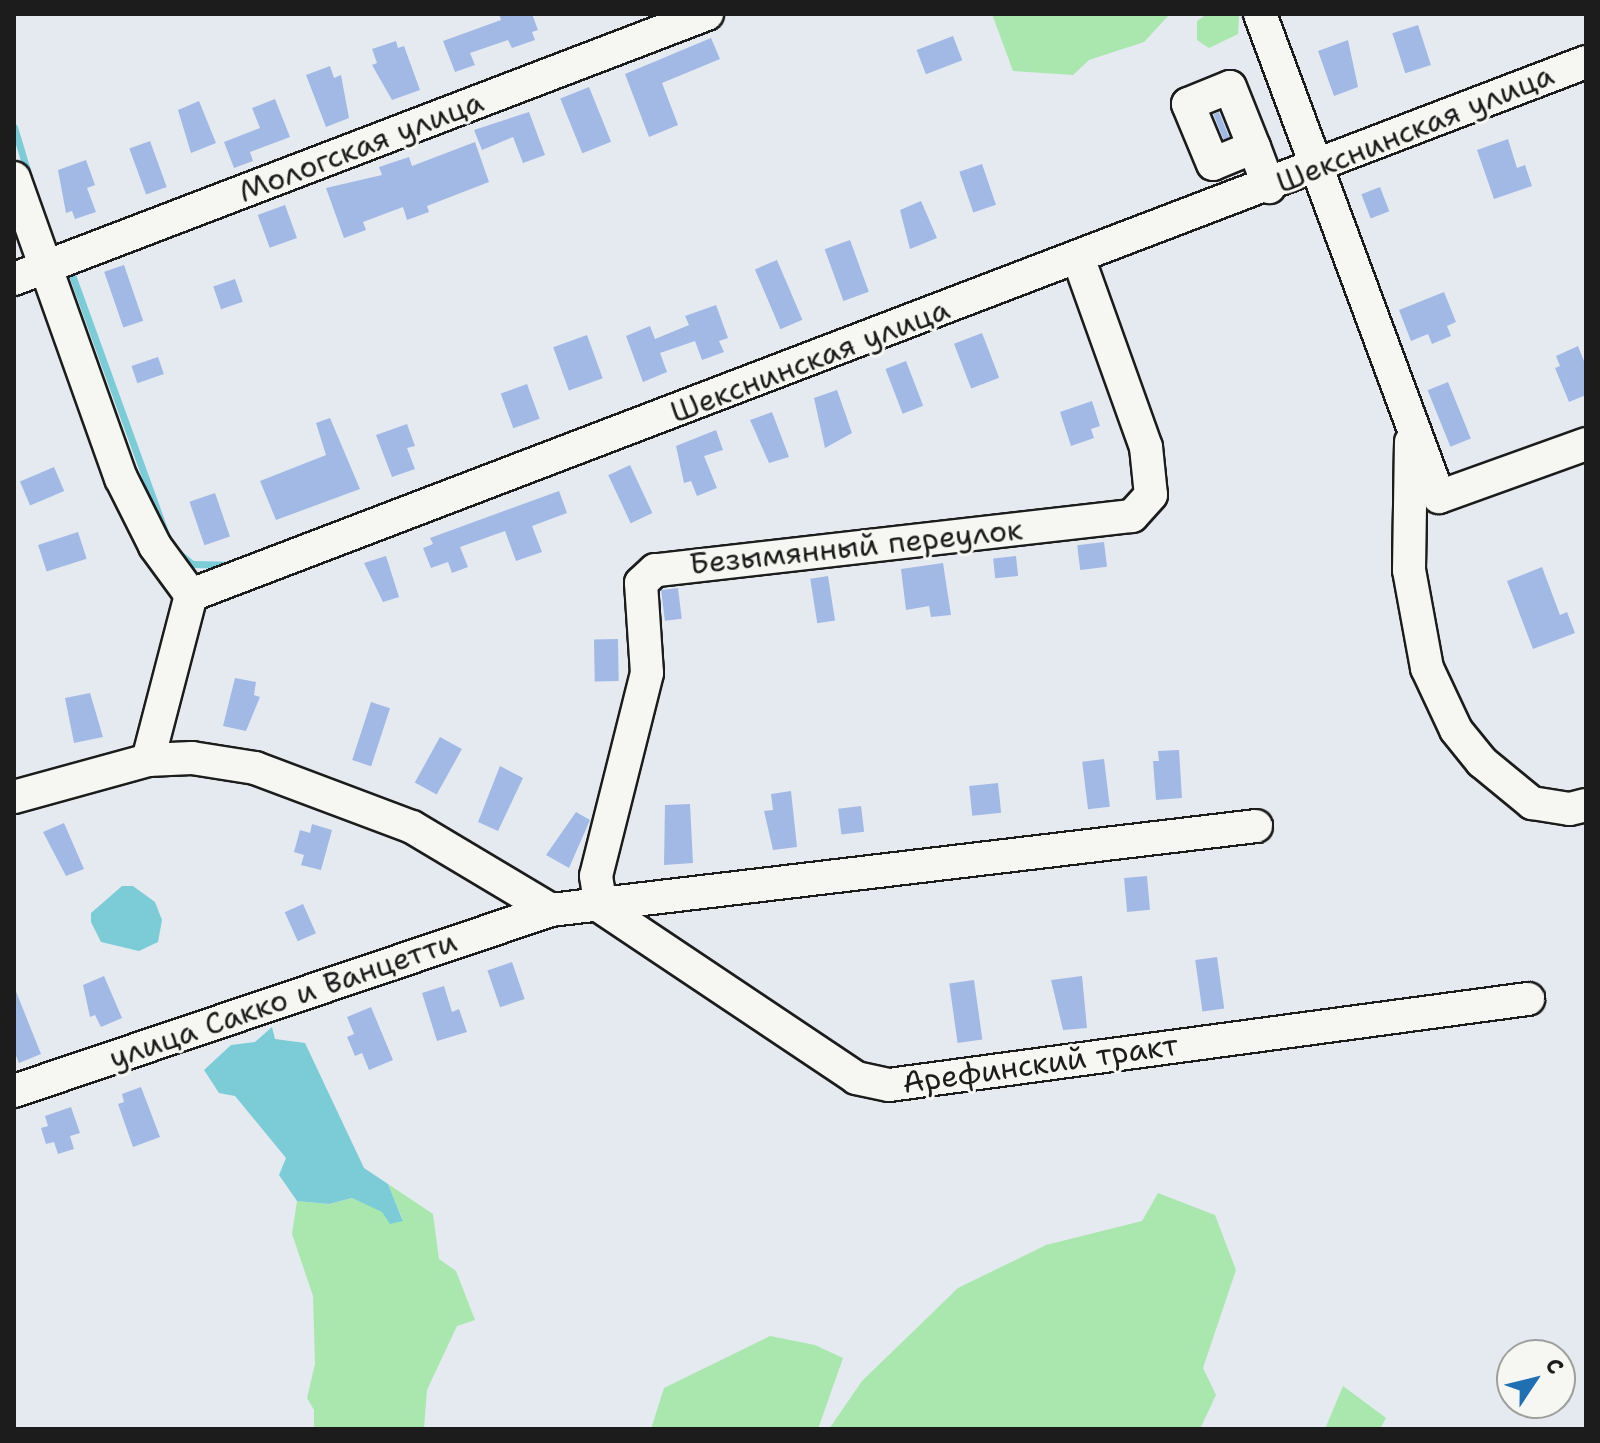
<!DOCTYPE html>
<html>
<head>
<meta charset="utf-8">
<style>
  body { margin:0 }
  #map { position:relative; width:1600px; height:1443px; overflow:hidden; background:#e5eaf0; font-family:"Shantell Sans",sans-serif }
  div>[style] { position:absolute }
  .green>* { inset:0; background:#a9e7ae }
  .water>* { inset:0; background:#7cccd8 }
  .stream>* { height:7px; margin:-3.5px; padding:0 3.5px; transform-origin:3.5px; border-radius:3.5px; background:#7cccd8 }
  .building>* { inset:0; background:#a2b9e6; transform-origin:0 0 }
  .roads { filter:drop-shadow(2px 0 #1c1c1c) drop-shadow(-2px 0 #1c1c1c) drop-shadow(0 2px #1c1c1c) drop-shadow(0 -2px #1c1c1c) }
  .minor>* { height:32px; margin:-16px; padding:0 16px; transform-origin:16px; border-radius:16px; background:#f6f6f2 }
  span { translate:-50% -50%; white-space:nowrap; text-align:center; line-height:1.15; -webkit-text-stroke:6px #f6f6f2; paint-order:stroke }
  .street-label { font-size:30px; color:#1c1c1c }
  .frame { position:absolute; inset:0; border:16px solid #1c1c1c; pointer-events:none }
  .north { position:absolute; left:1496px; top:1339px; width:80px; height:80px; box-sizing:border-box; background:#f6f6f2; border:2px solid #9f9f9c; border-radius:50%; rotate:55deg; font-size:22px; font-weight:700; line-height:32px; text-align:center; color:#1c1c1c }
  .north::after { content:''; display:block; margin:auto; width:28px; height:36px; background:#1f6fb2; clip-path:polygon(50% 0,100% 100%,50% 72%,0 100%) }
</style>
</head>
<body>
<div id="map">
  <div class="green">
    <div style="clip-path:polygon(992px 14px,1170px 14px,1144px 42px,1089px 60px,1073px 75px,1013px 71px)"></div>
    <div style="clip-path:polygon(1207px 14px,1239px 14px,1238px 34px,1209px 48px,1197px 40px,1197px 21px)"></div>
    <div style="clip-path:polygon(388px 1184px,433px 1214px,439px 1259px,456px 1271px,475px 1320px,457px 1326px,427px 1390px,424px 1429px,314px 1429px,314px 1410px,307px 1398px,315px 1364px,313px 1296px,292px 1234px,297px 1201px,329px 1204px,352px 1198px,403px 1220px)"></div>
    <div style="clip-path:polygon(1158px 1193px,1215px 1215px,1236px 1270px,1203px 1368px,1216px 1395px,1200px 1429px,829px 1429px,862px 1381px,958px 1288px,1046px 1245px,1142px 1221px)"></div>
    <div style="clip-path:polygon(770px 1336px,815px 1345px,843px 1358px,818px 1429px,651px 1429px,664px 1388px)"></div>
    <div style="clip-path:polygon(1343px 1386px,1386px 1418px,1380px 1429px,1325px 1429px)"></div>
  </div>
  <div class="water">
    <div style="clip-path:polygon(122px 886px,133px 886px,155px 902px,162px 920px,158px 942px,139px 951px,101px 942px,91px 922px,91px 913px)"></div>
    <div style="clip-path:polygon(272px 1027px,275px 1039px,305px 1043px,364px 1168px,388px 1184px,403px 1221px,390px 1224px,382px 1212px,352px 1198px,329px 1204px,297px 1201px,279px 1175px,286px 1158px,235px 1096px,219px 1093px,204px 1070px,231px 1045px,255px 1042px)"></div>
  </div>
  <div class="stream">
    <div style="left:14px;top:127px;width:52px;rotate:73.3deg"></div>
    <div style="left:71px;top:272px;width:279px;rotate:70.1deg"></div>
    <div style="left:176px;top:551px;width:21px;rotate:39deg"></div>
    <div style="left:192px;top:564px;width:39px;rotate:1deg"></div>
  </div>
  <div class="building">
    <div style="clip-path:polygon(499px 14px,532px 14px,538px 30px,532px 32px,535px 40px,512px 48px,508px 40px,470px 53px,475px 65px,455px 72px,443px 41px,501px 20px)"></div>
    <div style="left:1418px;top:25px;width:42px;height:27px;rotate:72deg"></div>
    <div style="left:953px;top:36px;width:26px;height:39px;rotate:69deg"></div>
    <div style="clip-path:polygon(711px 38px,720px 59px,662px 83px,678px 125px,649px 137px,625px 74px)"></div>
    <div style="clip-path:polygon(1348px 40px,1358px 87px,1334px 96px,1318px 51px)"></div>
    <div style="clip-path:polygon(396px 41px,398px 48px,404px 46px,420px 90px,392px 100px,372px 65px,377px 63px,372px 49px)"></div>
    <div style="clip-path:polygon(330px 66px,334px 78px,341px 75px,349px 118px,326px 127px,306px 75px)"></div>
    <div style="left:589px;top:87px;width:59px;height:31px;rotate:68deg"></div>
    <div style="clip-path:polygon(275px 99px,290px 137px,250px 152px,253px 161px,234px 168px,224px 142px,260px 128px,252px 108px)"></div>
    <div style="clip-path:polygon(199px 101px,216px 143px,191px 153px,178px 110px)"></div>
    <div style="clip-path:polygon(529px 112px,545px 155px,523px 163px,513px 137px,482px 150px,474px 130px)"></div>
    <div style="left:1219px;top:112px;width:27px;height:6px;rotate:68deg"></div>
    <div style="clip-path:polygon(1508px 139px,1517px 168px,1525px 165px,1532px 186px,1494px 199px,1477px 150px)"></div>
    <div style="left:150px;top:141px;width:49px;height:22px;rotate:70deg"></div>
    <div style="clip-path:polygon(475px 142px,489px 182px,427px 206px,429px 212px,407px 220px,403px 207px,363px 222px,366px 230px,344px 238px,326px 188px,382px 175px,379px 167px,409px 157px,412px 166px)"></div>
    <div style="clip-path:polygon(86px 160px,95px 185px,87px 188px,96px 212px,75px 219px,72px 211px,66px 213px,58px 170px)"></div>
    <div style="left:982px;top:164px;width:43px;height:24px;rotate:71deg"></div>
    <div style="left:1380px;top:187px;width:26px;height:20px;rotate:69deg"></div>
    <div style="clip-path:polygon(921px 201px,937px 238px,910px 249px,900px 210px)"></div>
    <div style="left:285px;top:205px;width:35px;height:29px;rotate:70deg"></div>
    <div style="left:850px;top:240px;width:55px;height:27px;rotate:70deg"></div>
    <div style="left:777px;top:260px;width:65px;height:24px;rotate:67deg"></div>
    <div style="left:124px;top:265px;width:59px;height:21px;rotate:71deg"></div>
    <div style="left:235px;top:279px;width:24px;height:23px;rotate:71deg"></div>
    <div style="clip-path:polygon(1444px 292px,1456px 322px,1447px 326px,1451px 336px,1432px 344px,1428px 334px,1411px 341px,1399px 310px)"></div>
    <div style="clip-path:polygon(716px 305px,728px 338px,719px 341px,724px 352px,702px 360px,695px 341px,660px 353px,667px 372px,643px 382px,626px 336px,650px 326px,655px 339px,689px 325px,685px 316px)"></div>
    <div style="left:982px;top:333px;width:48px;height:30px;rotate:69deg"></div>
    <div style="left:587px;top:335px;width:46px;height:36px;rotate:70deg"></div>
    <div style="clip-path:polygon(1578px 346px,1586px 366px,1586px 395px,1569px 402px,1555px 368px,1560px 366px,1556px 356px)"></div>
    <div style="left:158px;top:357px;width:18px;height:28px;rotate:71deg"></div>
    <div style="left:906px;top:361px;width:48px;height:22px;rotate:69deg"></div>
    <div style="left:1448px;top:382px;width:61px;height:22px;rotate:68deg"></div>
    <div style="left:527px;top:384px;width:37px;height:28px;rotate:70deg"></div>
    <div style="clip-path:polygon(837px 390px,852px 433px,825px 448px,814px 398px)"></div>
    <div style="clip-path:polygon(1092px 401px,1100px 426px,1091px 429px,1094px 438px,1071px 446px,1060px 412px)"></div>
    <div style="clip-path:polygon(772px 412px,789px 457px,769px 463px,750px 420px)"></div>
    <div style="clip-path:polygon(330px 418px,360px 489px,276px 520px,260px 481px,326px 455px,316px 423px)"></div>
    <div style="clip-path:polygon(407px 424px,415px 446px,407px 448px,415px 469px,392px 477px,376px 435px)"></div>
    <div style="clip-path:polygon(716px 430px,723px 450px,704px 456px,717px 488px,697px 496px,691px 481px,684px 483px,676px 446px)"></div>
    <div style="left:630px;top:465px;width:53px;height:24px;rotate:65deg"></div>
    <div style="left:54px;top:467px;width:26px;height:37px;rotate:67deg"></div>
    <div style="clip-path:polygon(559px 491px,567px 513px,532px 526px,542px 552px,516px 561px,505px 531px,460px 547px,468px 567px,452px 573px,448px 562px,431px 568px,423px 548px,433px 544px,430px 538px)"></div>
    <div style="left:215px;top:493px;width:46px;height:27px;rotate:71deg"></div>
    <div style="left:78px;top:532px;width:28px;height:42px;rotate:72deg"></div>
    <div style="left:1104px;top:542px;width:25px;height:27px;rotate:83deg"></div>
    <div style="clip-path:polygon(386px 556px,399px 597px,383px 602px,364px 563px)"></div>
    <div style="left:1016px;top:556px;width:20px;height:23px;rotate:84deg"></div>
    <div style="clip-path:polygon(943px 563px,951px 615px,931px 617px,929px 606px,906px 610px,901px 569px)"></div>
    <div style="clip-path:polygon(1542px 567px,1560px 615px,1567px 612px,1575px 633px,1533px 649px,1507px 581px)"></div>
    <div style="left:828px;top:576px;width:45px;height:18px;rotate:81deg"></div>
    <div style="left:678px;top:588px;width:31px;height:17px;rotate:83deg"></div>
    <div style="left:618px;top:639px;width:42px;height:24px;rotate:89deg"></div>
    <div style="clip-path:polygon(235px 678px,256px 682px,254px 695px,260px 697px,246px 731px,223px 726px)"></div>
    <div style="clip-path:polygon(90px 693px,103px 737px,74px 743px,65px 698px)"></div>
    <div style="left:371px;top:702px;width:20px;height:61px;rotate:18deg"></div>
    <div style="left:440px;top:737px;width:25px;height:52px;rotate:29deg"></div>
    <div style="clip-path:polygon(1179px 750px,1182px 798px,1156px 800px,1153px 761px,1159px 761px,1158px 751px)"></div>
    <div style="left:1104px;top:759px;width:48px;height:22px;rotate:83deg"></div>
    <div style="clip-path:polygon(500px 766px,523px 778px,498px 831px,478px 822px)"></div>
    <div style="left:998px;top:783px;width:30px;height:29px;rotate:84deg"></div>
    <div style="clip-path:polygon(791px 791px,797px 847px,773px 850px,764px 811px,773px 810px,771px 794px)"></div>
    <div style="clip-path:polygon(690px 804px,693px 863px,664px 865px,665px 805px)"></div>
    <div style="left:861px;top:806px;width:26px;height:23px;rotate:83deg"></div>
    <div style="clip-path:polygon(576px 812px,590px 820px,569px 868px,546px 855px)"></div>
    <div style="clip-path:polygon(64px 823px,84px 869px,66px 876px,43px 832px)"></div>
    <div style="clip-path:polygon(312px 824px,332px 830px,321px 870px,301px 865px,304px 855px,294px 852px,300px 830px,310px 833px)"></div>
    <div style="left:1147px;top:876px;width:34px;height:23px;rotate:85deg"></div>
    <div style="left:303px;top:904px;width:32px;height:20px;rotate:66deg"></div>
    <div style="left:1217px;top:957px;width:52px;height:22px;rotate:82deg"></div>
    <div style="left:512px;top:962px;width:39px;height:26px;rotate:71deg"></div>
    <div style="clip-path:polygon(104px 976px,122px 1018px,101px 1027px,95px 1015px,90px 1017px,83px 985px)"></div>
    <div style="clip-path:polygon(1082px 976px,1087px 1028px,1063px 1030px,1051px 980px)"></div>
    <div style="left:974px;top:980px;width:60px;height:25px;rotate:82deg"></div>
    <div style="clip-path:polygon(444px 986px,452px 1012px,459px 1009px,467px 1032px,437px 1041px,422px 993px)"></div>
    <div style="clip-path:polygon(15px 989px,41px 1054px,19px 1063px,14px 1051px)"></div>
    <div style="clip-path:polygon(371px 1007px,393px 1060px,369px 1070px,362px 1053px,355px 1056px,347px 1037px,354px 1034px,347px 1017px)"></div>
    <div style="clip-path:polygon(141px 1087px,160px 1137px,133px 1147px,118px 1104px,124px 1102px,122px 1094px)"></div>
    <div style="clip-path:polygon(71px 1107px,80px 1133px,70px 1136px,74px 1149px,58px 1154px,54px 1142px,46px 1144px,41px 1128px,48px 1126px,45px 1116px)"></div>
  </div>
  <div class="roads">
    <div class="minor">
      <div style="left:1260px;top:14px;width:515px;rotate:69.67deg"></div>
      <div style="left:1439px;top:497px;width:156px;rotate:-19.8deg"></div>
      <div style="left:1254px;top:147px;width:44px;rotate:157.5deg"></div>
      <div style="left:1213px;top:164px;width:65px;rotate:-112.6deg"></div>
      <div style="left:1188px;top:104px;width:45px;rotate:-22deg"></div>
      <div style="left:1230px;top:87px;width:65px;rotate:68.2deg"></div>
      <div style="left:1254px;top:147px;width:43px;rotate:69.4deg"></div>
      <div style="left:14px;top:178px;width:319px;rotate:70.4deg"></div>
      <div style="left:121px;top:478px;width:76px;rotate:63.4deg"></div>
      <div style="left:155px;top:546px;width:61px;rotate:53.7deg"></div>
      <div style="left:1079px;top:260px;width:199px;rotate:70.3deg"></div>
      <div style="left:1146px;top:447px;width:48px;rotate:84.1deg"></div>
      <div style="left:1151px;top:495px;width:28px;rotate:132deg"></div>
      <div style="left:1132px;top:516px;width:480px;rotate:173.5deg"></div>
      <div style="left:655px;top:570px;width:19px;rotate:137deg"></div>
      <div style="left:641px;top:583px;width:90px;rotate:86.2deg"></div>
      <div style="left:647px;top:673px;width:209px;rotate:104.1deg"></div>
      <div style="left:596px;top:876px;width:31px;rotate:81deg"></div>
      <div style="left:601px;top:907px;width:307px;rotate:33.8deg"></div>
      <div style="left:856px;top:1078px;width:34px;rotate:12deg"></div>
      <div style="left:889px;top:1085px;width:645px;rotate:-7.67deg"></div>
      <div style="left:14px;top:279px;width:742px;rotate:-20.93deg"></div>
      <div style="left:1411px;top:442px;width:128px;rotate:90.9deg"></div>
      <div style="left:1409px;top:570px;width:100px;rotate:79.6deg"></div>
      <div style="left:1427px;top:668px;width:68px;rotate:64.9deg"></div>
      <div style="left:1456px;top:730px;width:41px;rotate:50.9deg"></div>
      <div style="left:1482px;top:762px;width:65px;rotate:39.4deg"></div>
      <div style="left:1532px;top:803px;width:38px;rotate:9deg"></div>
      <div style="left:1570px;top:809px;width:16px;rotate:-14deg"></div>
      <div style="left:148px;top:760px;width:171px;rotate:-75.4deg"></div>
      <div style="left:191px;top:595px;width:1493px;rotate:-20.91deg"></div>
      <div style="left:14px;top:797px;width:139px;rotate:-15.4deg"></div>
      <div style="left:148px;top:760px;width:44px;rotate:-2.6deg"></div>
      <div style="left:192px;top:758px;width:64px;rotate:9deg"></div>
      <div style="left:255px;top:768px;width:168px;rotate:20.6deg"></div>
      <div style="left:412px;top:827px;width:162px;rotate:30.8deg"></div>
      <div style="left:14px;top:1091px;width:567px;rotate:-18.63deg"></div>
      <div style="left:551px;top:910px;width:710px;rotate:-6.79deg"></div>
    </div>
  </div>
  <div class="street-label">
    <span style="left:1415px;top:129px;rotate:-22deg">Шекснинская улица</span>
    <span style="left:361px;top:147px;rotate:-21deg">Мологская улица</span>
    <span style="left:810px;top:361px;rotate:-21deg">Шекснинская улица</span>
    <span style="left:856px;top:547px;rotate:-6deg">Безымянный переулок</span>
    <span style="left:283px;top:1000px;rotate:-19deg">улица Сакко и Ванцетти</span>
    <span style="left:1040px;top:1064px;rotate:-8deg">Арефинский тракт</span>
  </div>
  <div class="frame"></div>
  <div class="north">С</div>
</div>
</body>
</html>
